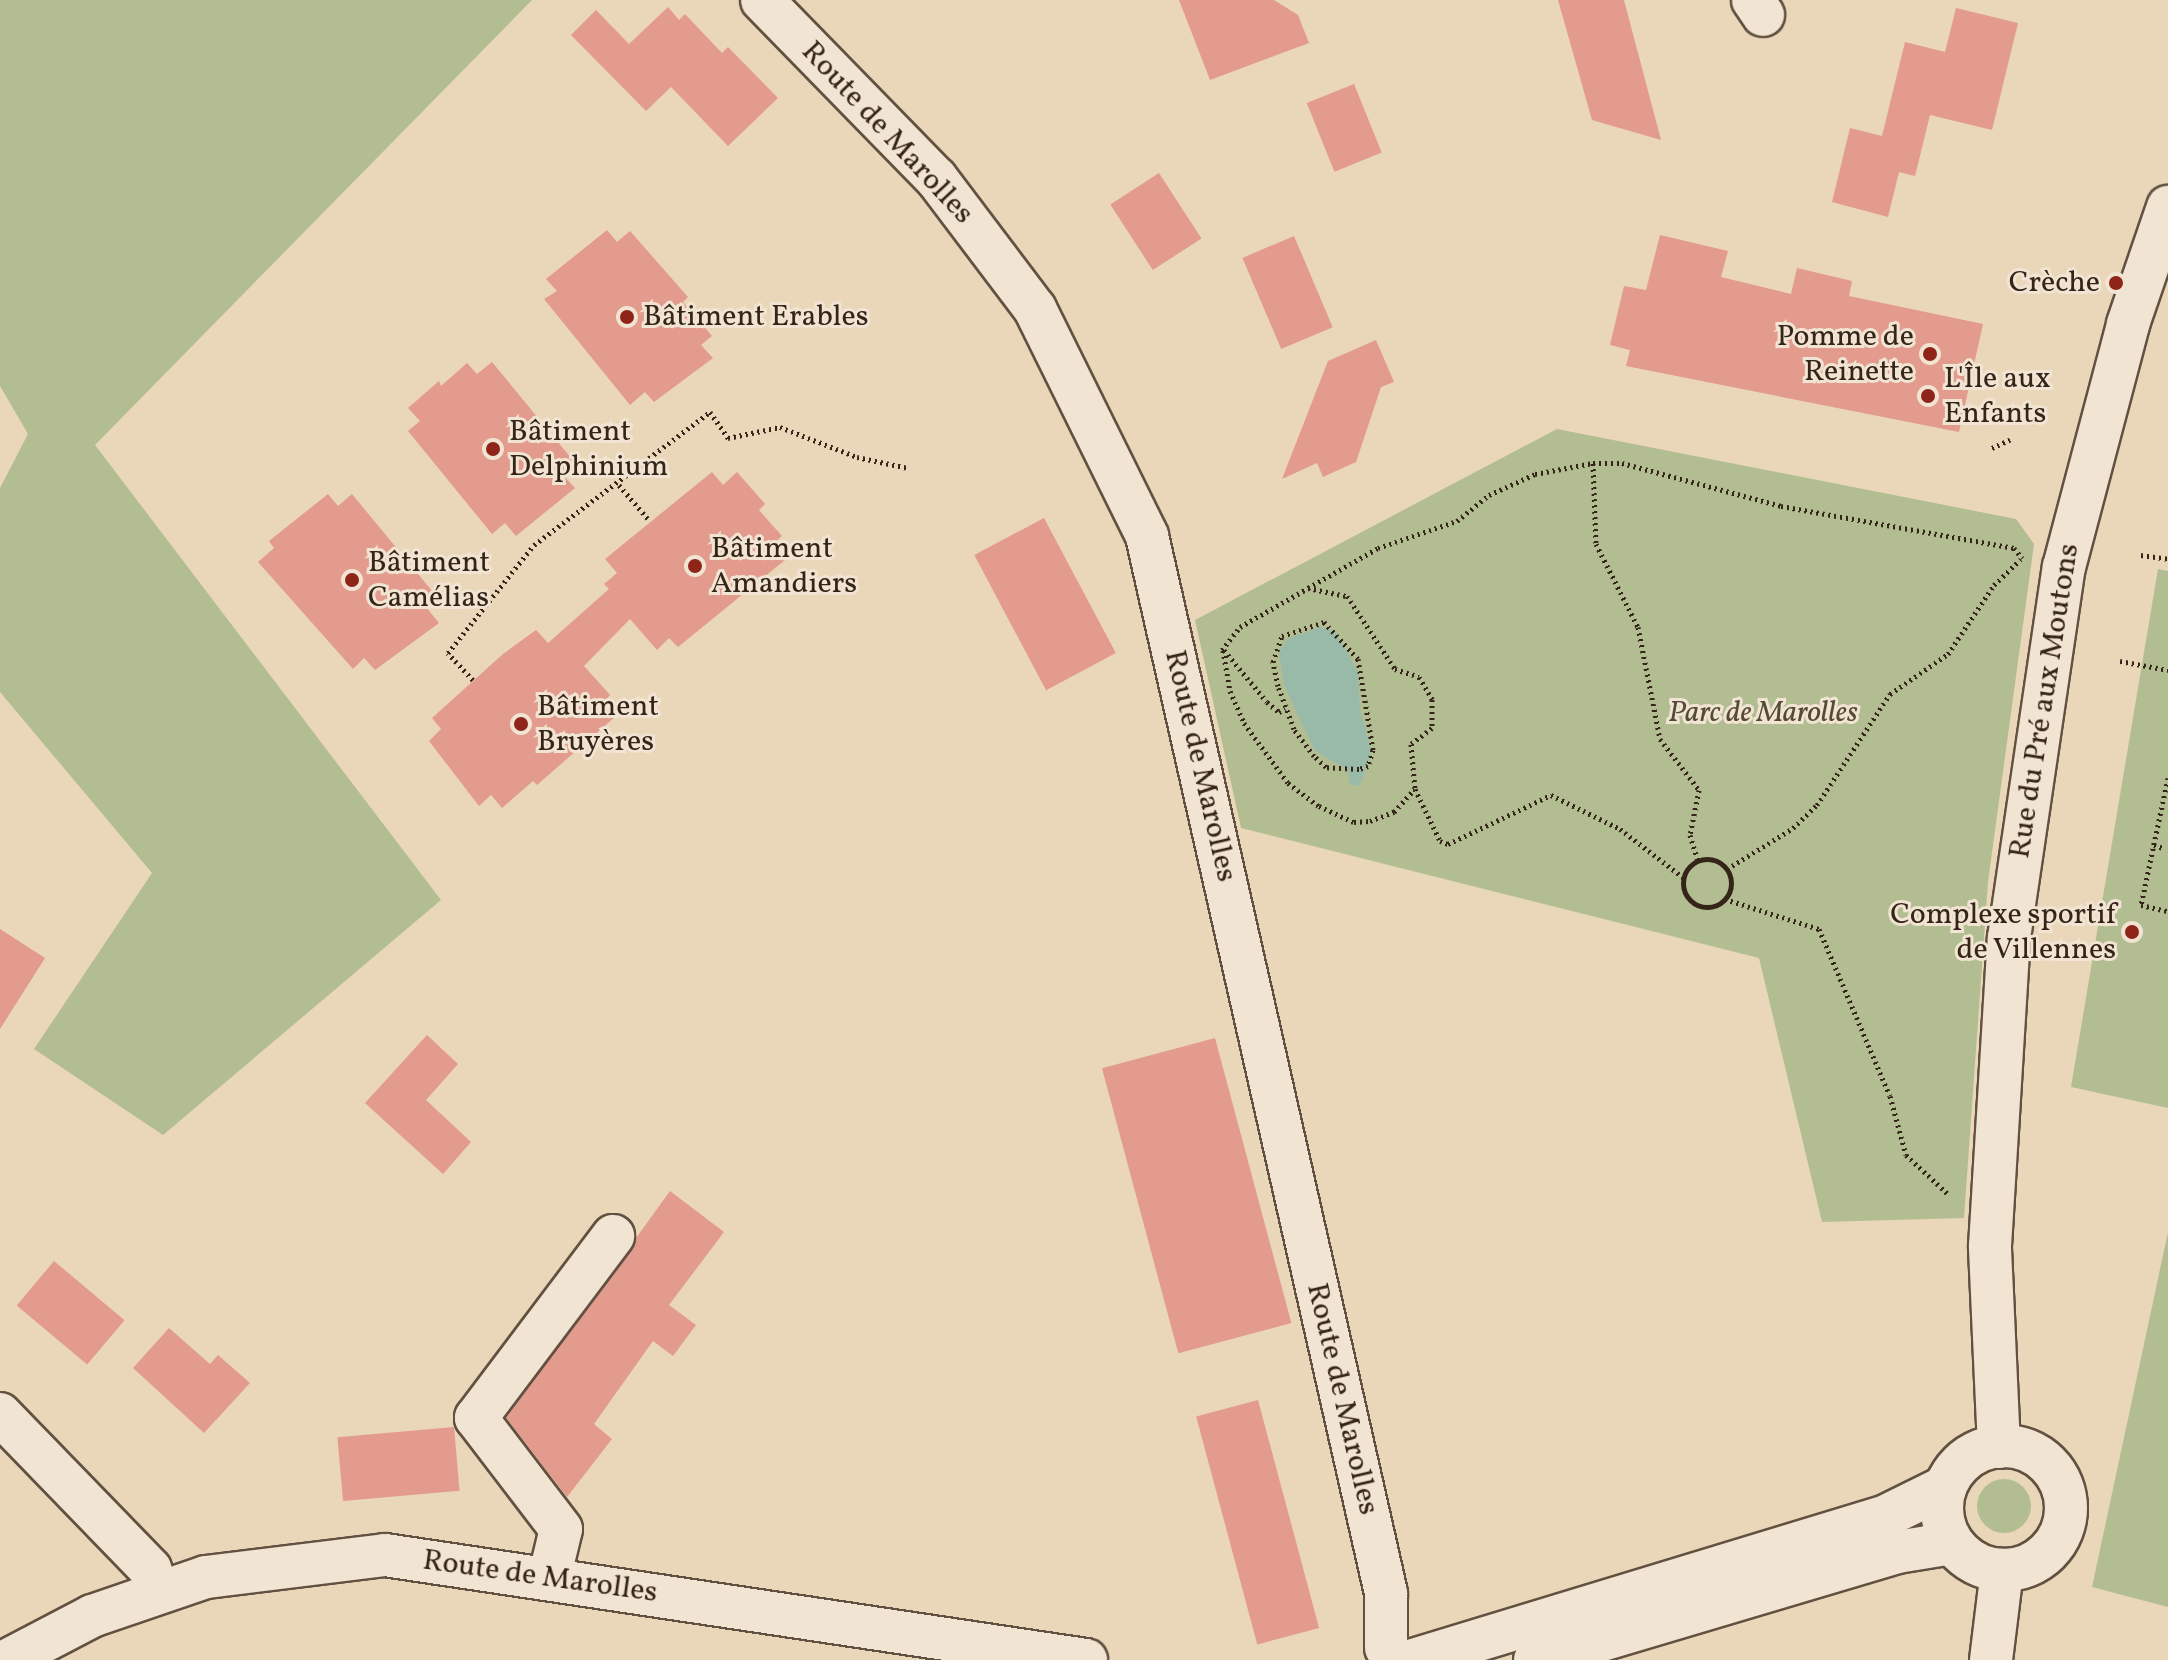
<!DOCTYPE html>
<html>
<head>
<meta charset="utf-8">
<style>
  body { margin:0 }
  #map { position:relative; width:2168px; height:1660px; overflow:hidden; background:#ead6b9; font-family:Vollkorn,serif }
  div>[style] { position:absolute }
  .green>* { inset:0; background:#b2be92 }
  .round { border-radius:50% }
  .water>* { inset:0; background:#99baa9 }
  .building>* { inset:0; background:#e29b8d; transform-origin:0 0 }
  .path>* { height:5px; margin-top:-2.5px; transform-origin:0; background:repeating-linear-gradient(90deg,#352518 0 2px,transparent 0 6px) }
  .path>.ring { margin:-2.5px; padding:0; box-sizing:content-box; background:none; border:5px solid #352518; border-radius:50% }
  .roads { filter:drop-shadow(2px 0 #625140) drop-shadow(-2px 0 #625140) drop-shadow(0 2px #625140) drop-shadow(0 -2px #625140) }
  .minor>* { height:42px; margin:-21px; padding:0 21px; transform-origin:21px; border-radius:21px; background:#f1e4d2 }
  .minor>.ring { margin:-21px; padding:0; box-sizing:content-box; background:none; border:42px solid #f1e4d2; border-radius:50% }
  .dots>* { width:22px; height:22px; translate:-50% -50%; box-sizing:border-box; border:4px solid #f1e4d2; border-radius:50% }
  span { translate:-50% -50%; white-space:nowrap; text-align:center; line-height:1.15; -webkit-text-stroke:6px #f1e4d2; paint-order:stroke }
  .street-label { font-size:30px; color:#352518 }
  .poi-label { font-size:30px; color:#352518 }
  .right { translate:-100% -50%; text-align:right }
  .left { translate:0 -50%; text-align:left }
  .park-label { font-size:30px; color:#544b36; font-style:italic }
</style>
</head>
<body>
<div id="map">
  <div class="green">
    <div style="clip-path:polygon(0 0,532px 0,95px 445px,441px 900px,163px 1135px,34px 1049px,152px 873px,0 692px,0 488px,28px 434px,0 386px)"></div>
    <div style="clip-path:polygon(1557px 429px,2016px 519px,2034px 544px,1988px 882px,1964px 1218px,1822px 1222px,1759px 958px,1241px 828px,1195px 620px)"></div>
    <div style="clip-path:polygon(2158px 569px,2168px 571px,2168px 1108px,2071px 1087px)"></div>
    <div style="clip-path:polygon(2168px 1232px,2168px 1607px,2092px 1587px)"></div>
    <div class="round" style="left:1977px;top:1479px;width:54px;height:54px"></div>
  </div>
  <div class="water">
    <div style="clip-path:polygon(1320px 627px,1335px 631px,1358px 672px,1360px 709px,1372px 751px,1360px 786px,1350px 784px,1347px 769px,1315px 751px,1284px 685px,1279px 653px,1287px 639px)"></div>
  </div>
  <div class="building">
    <div style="clip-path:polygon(1179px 0,1274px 0,1298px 15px,1309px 43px,1210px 80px)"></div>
    <div style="clip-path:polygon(1558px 0,1624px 0,1661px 140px,1592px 120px)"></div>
    <div style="clip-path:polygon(668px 7px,679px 20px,685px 14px,722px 53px,728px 47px,778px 98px,728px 146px,671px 87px,646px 111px,571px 35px,596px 10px,629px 44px)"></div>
    <div style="clip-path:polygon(1956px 8px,2018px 23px,1992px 130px,1930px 115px,1915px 176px,1899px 172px,1888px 217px,1832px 202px,1850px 128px,1882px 136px,1905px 42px,1945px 52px)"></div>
    <div style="left:1354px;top:84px;width:74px;height:51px;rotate:68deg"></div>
    <div style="left:1159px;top:173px;width:78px;height:58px;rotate:57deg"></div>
    <div style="clip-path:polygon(607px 230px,617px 242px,630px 231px,688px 297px,683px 302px,712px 336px,701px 345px,713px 358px,654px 402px,645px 392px,630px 405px,544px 299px,557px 291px,546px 279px)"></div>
    <div style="clip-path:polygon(1660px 235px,1728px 251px,1721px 277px,1791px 294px,1797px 268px,1852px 281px,1849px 296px,1983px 324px,1959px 432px,1626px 366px,1630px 350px,1610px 345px,1624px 286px,1646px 290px)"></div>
    <div style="left:1294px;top:236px;width:99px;height:56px;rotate:67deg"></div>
    <div style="clip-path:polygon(1376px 340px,1394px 382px,1381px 387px,1356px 462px,1323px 477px,1317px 463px,1282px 479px,1328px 361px)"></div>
    <div style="clip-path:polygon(492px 362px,576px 464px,563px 475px,575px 488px,516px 536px,505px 523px,492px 534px,408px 431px,420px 421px,408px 408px,439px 381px,441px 386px,467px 363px,477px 374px)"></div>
    <div style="clip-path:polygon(712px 472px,723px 485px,737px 472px,765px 504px,759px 510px,782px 536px,772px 545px,785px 560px,678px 647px,669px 638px,657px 650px,630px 619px,584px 666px,610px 695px,603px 703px,615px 717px,537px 785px,533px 781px,502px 808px,491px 795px,479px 806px,429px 741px,441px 729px,432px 718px,503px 654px,536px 630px,548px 643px,609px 589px,604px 584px,617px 573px,605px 559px)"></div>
    <div style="clip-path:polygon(328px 494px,338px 506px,352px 494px,437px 597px,426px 607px,439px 623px,375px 670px,364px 658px,353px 669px,258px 562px,274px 548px,269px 541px)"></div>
    <div style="left:1044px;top:518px;width:153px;height:79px;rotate:62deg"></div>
    <div style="clip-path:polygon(0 929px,45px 958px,0 1029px)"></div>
    <div style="clip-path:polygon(427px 1035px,458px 1064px,426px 1100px,471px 1142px,443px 1174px,365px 1103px)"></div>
    <div style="left:1215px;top:1038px;width:295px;height:117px;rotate:75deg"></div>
    <div style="clip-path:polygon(670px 1191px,724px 1232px,669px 1305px,696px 1325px,673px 1356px,653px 1341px,594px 1424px,612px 1439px,567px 1497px,506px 1418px)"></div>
    <div style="left:54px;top:1261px;width:92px;height:58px;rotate:40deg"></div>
    <div style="clip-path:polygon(169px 1328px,210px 1364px,218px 1355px,250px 1383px,204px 1433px,133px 1368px)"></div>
    <div style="left:1258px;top:1400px;width:236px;height:64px;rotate:75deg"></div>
    <div style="left:454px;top:1427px;width:64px;height:117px;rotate:85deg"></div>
  </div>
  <div class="path">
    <div style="left:1992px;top:448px;width:23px;rotate:-25deg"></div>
    <div style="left:1593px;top:463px;width:81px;rotate:87.9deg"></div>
    <div style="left:1596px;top:544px;width:93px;rotate:63.2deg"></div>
    <div style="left:1638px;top:627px;width:114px;rotate:78.9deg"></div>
    <div style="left:1660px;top:739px;width:64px;rotate:52.6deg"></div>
    <div style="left:1699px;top:790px;width:46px;rotate:101.3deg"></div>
    <div style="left:1690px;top:835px;width:27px;rotate:73deg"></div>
    <div style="left:619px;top:485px;width:46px;rotate:49.4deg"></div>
    <div style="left:2141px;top:555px;width:27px;rotate:8deg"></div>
    <div style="left:1308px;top:588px;width:81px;rotate:-29.7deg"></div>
    <div style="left:1378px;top:548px;width:83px;rotate:-18.9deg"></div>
    <div style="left:1457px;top:521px;width:41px;rotate:-39.1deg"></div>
    <div style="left:1489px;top:495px;width:51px;rotate:-24.5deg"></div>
    <div style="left:1535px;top:474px;width:59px;rotate:-10.7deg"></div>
    <div style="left:1593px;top:463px;width:29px"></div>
    <div style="left:1622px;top:463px;width:165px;rotate:15.1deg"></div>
    <div style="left:1781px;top:506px;width:237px;rotate:10.2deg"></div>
    <div style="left:2014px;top:548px;width:13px;rotate:51deg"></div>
    <div style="left:1324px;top:622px;width:50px;rotate:47.4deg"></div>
    <div style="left:1358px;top:659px;width:92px;rotate:80.6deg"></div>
    <div style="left:1373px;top:750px;width:17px;rotate:107deg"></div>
    <div style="left:1368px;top:766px;width:9px;rotate:162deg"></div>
    <div style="left:1359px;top:769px;width:33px;rotate:-177deg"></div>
    <div style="left:1326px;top:767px;width:16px;rotate:-137deg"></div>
    <div style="left:1314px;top:756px;width:34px;rotate:-127deg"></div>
    <div style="left:1294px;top:729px;width:46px;rotate:-110.4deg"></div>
    <div style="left:1278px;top:686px;width:25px;rotate:-102deg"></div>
    <div style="left:1273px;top:662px;width:28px;rotate:-71deg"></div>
    <div style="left:1282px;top:636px;width:44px;rotate:-18.4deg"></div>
    <div style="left:1222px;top:650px;width:29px;rotate:-52deg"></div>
    <div style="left:1240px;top:627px;width:78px;rotate:-29.8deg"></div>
    <div style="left:1308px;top:588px;width:40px;rotate:12deg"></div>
    <div style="left:1347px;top:596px;width:87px;rotate:56.7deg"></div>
    <div style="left:1395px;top:669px;width:25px;rotate:18deg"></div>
    <div style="left:1419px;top:677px;width:26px;rotate:59deg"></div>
    <div style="left:1432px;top:699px;width:29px;rotate:90deg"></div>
    <div style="left:1432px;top:728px;width:26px;rotate:143deg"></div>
    <div style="left:1411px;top:744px;width:45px;rotate:84.9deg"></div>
    <div style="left:1223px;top:650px;width:42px;rotate:80.3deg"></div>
    <div style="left:1230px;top:691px;width:35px;rotate:66deg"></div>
    <div style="left:1244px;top:723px;width:74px;rotate:53.7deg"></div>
    <div style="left:1288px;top:783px;width:39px;rotate:37deg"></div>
    <div style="left:1319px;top:806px;width:38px;rotate:25deg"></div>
    <div style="left:1354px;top:822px;width:16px;rotate:-4deg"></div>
    <div style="left:1370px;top:821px;width:26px;rotate:-21deg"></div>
    <div style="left:1394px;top:812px;width:31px;rotate:-48deg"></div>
    <div style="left:1415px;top:789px;width:58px;rotate:64.3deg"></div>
    <div style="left:1440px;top:841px;width:9px;rotate:21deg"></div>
    <div style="left:1448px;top:844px;width:114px;rotate:-25.4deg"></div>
    <div style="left:1551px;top:795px;width:77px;rotate:26.2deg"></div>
    <div style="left:1620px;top:829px;width:81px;rotate:37.4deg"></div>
    <div style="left:1224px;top:650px;width:67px;rotate:50.4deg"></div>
    <div style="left:1267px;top:702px;width:16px;rotate:40deg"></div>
    <div style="left:1279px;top:712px;width:7px;rotate:-27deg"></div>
    <div style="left:2120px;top:661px;width:49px;rotate:10.6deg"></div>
    <div style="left:473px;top:680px;width:37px;rotate:-133deg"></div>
    <div style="left:448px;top:653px;width:138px;rotate:-51.5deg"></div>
    <div style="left:534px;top:545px;width:221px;rotate:-37.1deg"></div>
    <div style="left:710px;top:412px;width:32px;rotate:55deg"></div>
    <div style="left:728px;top:438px;width:53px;rotate:-11.9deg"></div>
    <div style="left:780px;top:427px;width:83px;rotate:21.3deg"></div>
    <div style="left:857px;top:457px;width:52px;rotate:12.2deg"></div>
    <div style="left:2168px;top:778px;width:130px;rotate:102deg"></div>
    <div style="left:2141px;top:905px;width:28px;rotate:13deg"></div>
    <div style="left:2154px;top:845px;width:9px;rotate:18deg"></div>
    <div class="ring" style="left:1683px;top:859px;width:43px;height:43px"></div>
    <div style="left:1727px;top:869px;width:78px;rotate:-31.8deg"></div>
    <div style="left:1793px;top:828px;width:33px;rotate:-44deg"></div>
    <div style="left:1817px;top:805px;width:133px;rotate:-56.7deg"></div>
    <div style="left:1890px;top:694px;width:70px;rotate:-34.6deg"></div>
    <div style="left:1948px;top:654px;width:83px;rotate:-56.3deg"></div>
    <div style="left:1994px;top:585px;width:37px;rotate:-44deg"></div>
    <div style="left:1725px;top:899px;width:99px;rotate:17.7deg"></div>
    <div style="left:1819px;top:929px;width:181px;rotate:67deg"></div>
    <div style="left:1890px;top:1096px;width:61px;rotate:74.8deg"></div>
    <div style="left:1906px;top:1155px;width:59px;rotate:42.9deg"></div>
  </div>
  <div class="roads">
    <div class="minor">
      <div style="left:762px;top:0;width:249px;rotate:45.7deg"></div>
      <div style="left:936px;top:178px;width:164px;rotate:52.9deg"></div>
      <div style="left:1035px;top:309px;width:253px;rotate:63.7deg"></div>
      <div style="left:1147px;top:536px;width:1084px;rotate:77.26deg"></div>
      <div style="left:1386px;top:1593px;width:55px;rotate:90deg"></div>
      <div style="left:1753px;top:0;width:18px;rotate:56deg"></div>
      <div style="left:0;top:1414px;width:216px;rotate:45.9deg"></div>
      <div style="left:150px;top:1569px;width:22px;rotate:69deg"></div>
      <div class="ring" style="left:1942px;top:1446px;width:82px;height:82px"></div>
      <div style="left:1999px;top:1447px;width:201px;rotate:-92.6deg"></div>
      <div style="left:1990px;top:1246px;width:309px;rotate:-86.5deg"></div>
      <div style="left:2009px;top:938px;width:375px;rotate:-81.6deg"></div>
      <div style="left:2064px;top:567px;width:251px;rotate:-75.2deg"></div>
      <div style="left:2128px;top:324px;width:124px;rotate:-71.1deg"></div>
      <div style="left:549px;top:1579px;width:51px;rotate:-76.5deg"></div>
      <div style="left:561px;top:1529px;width:140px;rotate:-127.4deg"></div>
      <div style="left:476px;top:1418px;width:228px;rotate:-53deg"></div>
      <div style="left:8px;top:1660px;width:95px;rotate:-27.6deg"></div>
      <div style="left:92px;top:1616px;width:120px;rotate:-18.9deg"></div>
      <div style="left:206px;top:1577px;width:180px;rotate:-7deg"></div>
      <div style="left:385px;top:1555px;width:709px;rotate:8.52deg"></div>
      <div style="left:1413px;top:1660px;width:492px;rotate:-16.9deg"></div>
      <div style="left:1884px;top:1517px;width:68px;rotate:-26.2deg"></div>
      <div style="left:1535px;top:1660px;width:378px;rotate:-16.6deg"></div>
      <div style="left:1897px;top:1552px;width:56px;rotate:-9.3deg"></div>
      <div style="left:1991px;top:1660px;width:91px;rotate:-83deg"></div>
    </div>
  </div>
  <div class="dots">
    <div style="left:2116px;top:283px;background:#8f2418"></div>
    <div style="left:627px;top:317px;background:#8f2418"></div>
    <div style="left:1930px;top:354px;background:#8f2418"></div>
    <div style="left:1928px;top:396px;background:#8f2418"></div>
    <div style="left:493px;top:449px;background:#8f2418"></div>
    <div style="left:695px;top:566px;background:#8f2418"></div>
    <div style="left:352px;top:580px;background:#8f2418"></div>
    <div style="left:521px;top:724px;background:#8f2418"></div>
    <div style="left:2132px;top:932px;background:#8f2418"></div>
  </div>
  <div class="street-label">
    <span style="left:887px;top:133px;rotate:47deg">Route de Marolles</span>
    <span style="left:2045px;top:701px;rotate:-81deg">Rue du Pré aux Moutons</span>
    <span style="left:1200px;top:766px;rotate:77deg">Route de Marolles</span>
    <span style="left:1342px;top:1399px;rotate:77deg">Route de Marolles</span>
    <span style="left:540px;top:1577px;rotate:8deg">Route de Marolles</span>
  </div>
  <div class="poi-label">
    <span class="right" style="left:2100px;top:283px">Crèche</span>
    <span class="left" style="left:643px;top:317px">Bâtiment Erables</span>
    <span class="right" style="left:1914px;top:354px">Pomme de<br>Reinette</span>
    <span class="left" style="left:1944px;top:396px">L'Île aux<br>Enfants</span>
    <span class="left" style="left:509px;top:449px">Bâtiment<br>Delphinium</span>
    <span class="left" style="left:711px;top:566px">Bâtiment<br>Amandiers</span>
    <span class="left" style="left:368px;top:580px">Bâtiment<br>Camélias</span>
    <span class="left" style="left:537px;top:724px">Bâtiment<br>Bruyères</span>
    <span class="right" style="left:2116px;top:932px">Complexe sportif<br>de Villennes</span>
  </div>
  <div class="park-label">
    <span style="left:1763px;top:713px">Parc de Marolles</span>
  </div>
</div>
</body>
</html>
